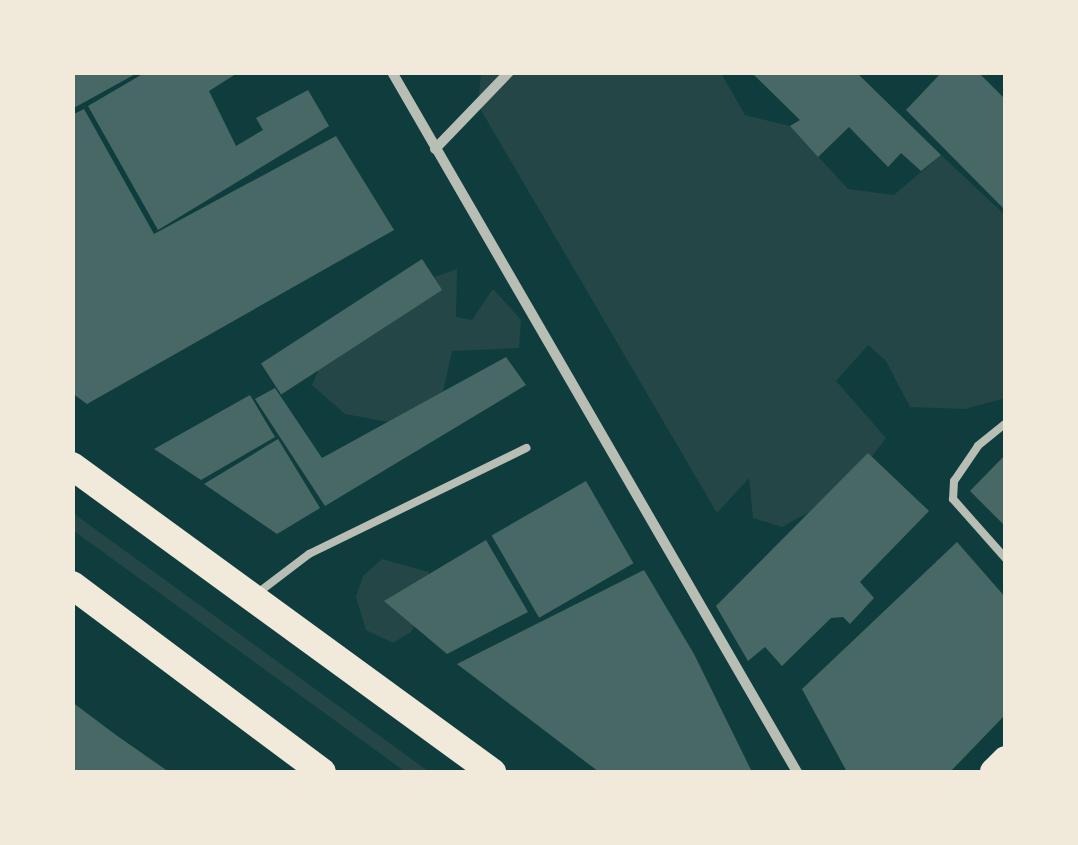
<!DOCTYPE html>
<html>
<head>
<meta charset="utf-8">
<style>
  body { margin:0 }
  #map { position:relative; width:1078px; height:845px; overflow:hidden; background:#0f3d3e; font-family:Roboto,sans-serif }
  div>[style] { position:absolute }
  .green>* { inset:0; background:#244646; transform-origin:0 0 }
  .building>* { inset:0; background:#486865; transform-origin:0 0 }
  .service>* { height:8px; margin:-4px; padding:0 4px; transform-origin:4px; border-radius:4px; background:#b8beb3 }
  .minor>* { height:10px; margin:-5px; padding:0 5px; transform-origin:5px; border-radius:5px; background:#b8beb3 }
  .trunk>* { height:28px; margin:-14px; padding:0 14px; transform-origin:14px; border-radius:14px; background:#f1e9da }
  span { translate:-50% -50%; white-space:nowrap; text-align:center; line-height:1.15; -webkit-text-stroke:8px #f1e9da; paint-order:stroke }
  .frame { position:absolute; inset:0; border:75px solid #f1e9da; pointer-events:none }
</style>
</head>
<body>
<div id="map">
  <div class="green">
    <div style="clip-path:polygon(481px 73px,721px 73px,745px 115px,790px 126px,848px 189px,894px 195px,941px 155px,1005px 215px,1005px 398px,965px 409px,910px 407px,886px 361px,868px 345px,836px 381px,886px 438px,844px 493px,782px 527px,753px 518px,749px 478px,717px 513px,478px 105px)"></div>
    <div style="clip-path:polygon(457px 269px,456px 317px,472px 320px,493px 289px,521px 320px,519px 348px,452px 351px,442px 396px,394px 423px,345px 414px,312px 385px,337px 329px,409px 286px)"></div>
    <div style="left:73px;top:513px;width:440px;height:14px;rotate:36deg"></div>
    <div style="clip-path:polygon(382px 559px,429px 572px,428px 602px,411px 632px,393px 643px,366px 630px,356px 597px,363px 576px)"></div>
  </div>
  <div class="building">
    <div style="clip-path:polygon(72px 72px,139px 72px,72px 109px)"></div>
    <div style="clip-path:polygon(146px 72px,239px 72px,209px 91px,236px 146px,263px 130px,256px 118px,308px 90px,329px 126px,158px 230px,88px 106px)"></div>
    <div style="clip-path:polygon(751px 72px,856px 72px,941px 155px,921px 171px,901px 153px,888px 167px,849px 127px,818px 157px,790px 126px,800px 120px)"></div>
    <div style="clip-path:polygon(942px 72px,978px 72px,1006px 100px,1006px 211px,906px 110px)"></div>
    <div style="clip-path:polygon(84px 109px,154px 234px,336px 136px,394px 230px,87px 404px,72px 393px,72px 115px)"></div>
    <div style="left:422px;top:259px;width:37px;height:192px;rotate:57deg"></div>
    <div style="clip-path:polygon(506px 357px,526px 385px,325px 506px,255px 399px,275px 388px,322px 458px)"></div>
    <div style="clip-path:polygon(250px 395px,275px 437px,201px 480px,154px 449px)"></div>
    <div style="clip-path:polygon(278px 439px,320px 508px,277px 534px,204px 484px)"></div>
    <div style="clip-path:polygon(868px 453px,929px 511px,860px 582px,874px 598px,850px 624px,843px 617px,831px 618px,782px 666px,765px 647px,748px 661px,716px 606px)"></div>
    <div style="clip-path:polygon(1006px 454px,1006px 527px,970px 491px)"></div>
    <div style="left:586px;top:481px;width:95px;height:109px;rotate:60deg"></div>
    <div style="clip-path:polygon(486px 540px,528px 612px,447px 654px,384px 601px)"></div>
    <div style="clip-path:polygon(957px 542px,1006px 598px,1006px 714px,950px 772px,847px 772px,802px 689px)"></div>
    <div style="clip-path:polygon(644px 570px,694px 654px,752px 772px,599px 772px,457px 664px)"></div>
    <div style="clip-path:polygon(72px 702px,116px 735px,169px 772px,72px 772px)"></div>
  </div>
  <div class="service">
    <div style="left:1006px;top:423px;width:36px;rotate:141deg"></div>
    <div style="left:978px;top:446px;width:42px;rotate:124.4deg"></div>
    <div style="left:954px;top:481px;width:18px;rotate:93deg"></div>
    <div style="left:953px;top:499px;width:80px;rotate:48.5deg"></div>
    <div style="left:259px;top:592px;width:63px;rotate:-37.2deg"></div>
    <div style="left:309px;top:554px;width:242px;rotate:-26deg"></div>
  </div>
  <div class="minor">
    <div style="left:392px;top:72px;width:809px;rotate:59.95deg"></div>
    <div style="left:435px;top:149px;width:107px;rotate:-46.1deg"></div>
  </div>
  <div class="trunk">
    <div style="left:72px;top:466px;width:520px;rotate:36.08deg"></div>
    <div style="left:72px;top:585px;width:312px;rotate:36.8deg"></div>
    <div style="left:994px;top:772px;width:17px;rotate:-45deg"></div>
  </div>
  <div class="frame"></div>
</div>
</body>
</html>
